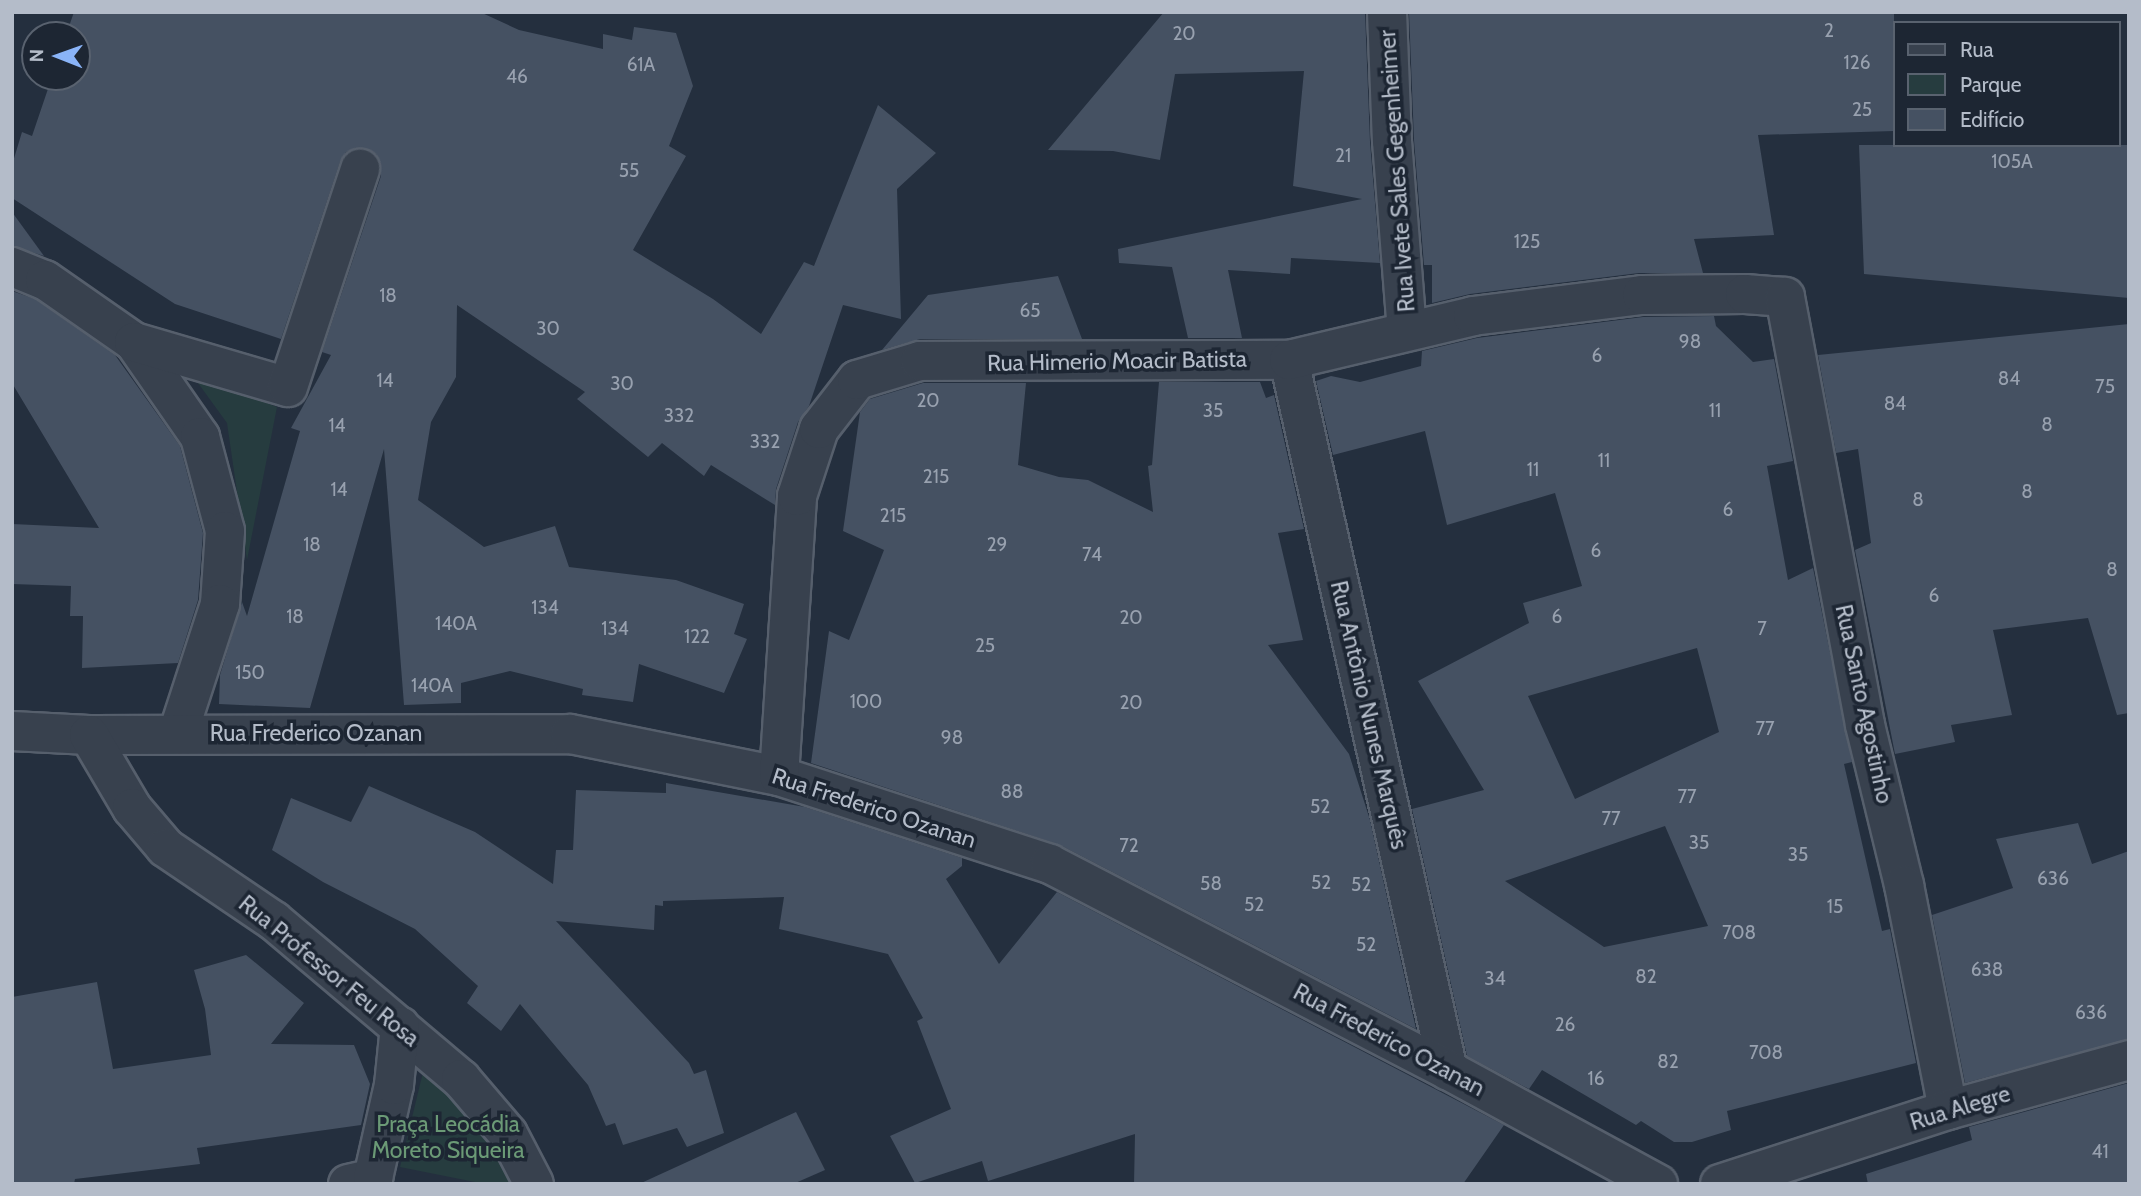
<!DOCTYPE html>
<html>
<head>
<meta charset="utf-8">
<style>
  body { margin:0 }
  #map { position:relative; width:2141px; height:1196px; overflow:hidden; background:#242f3e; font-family:Cabin,sans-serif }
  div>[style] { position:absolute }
  .green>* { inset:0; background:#263c3f }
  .building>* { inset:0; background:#455162 }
  .roads { filter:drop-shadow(2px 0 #565f6c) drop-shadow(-2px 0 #565f6c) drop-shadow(0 2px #565f6c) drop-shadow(0 -2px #565f6c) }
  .minor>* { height:38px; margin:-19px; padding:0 19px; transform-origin:19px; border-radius:19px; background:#38414e }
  span { translate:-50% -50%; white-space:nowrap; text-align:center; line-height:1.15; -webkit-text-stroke:7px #1d2633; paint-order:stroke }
  .number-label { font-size:19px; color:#98a1af }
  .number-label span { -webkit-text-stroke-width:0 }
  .street-label { font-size:23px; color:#b4bcc9 }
  .park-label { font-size:23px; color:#6b9a76 }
  .frame { position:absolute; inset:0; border:14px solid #b4bcc9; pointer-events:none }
  .legend { position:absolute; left:1893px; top:21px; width:228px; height:126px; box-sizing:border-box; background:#1d2633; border:2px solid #59626f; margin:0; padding:9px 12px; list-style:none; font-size:21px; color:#b4bcc9 }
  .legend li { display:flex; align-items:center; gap:14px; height:35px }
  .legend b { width:35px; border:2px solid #59626f }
  .north { position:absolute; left:21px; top:21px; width:70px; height:70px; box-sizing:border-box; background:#1d2633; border:2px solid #59626f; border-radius:50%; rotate:271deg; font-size:19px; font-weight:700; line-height:28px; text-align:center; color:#b4bcc9 }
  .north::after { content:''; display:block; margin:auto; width:24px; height:32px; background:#8ab4f8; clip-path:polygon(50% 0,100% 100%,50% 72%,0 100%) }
</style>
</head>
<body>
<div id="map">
  <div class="green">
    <div style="clip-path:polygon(190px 372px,277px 407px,247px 560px,227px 423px)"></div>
    <div style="clip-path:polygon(424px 1068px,488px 1121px,512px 1184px,485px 1184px,400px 1167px)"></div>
  </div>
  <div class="building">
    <div style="clip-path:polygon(74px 12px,480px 12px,519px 30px,603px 49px,603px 34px,632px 40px,634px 27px,676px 33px,693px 86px,669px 146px,686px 156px,633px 250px,713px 299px,761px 334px,804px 262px,814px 266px,878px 105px,936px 153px,897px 189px,901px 319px,843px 305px,809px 406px,798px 422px,776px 489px,775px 505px,711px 465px,704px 476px,662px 443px,648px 457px,577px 399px,585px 392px,457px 305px,456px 377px,431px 422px,418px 500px,484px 547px,555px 526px,569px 567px,676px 580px,744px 604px,734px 634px,747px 639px,724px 693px,639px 664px,633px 702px,582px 695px,583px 689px,510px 671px,461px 683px,461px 703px,404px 705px,384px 449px,310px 708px,219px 704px,220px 675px,242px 602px,247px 616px,300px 431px,291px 428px,331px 355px,322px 352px,381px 176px,381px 164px,376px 154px,367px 149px,356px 148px,346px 152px,340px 162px,281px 339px,175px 304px,12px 198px,12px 165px,22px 132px,32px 136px,52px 77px,77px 77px,77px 35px,66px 35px)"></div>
    <div style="clip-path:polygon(1164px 12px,1365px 12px,1370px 142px,1380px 263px,1291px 258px,1290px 274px,1228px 270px,1242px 338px,1188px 338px,1172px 267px,1119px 263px,1118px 249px,1362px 199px,1293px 186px,1304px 71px,1175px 74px,1160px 160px,1113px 151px,1048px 150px)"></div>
    <div style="clip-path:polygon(1409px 12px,1894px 12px,1894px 131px,1758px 135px,1774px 235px,1694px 239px,1703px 273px,1639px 273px,1470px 294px,1432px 303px,1432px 265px,1424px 265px,1414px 140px)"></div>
    <div style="clip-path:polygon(1859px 145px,2129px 145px,2129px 298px,1864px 274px)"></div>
    <div style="clip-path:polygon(12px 212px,44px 256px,12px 246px)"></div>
    <div style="clip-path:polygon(1058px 276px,1082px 339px,920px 339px,882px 350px,928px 295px)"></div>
    <div style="clip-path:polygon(12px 291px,35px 299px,115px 355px,180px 446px,203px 533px,198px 600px,178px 663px,82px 668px,83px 616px,70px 616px,71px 586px,12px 584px,12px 524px,99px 528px,12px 383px)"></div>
    <div style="clip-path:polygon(evenodd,1714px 316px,1716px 326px,1753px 362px,1774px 359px,1793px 461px,1767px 466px,1788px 580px,1813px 568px,1852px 762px,1844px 764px,1882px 931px,1890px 929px,1916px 1063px,1727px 1111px,1731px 1130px,1692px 1142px,1674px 1142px,1641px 1121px,1636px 1125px,1542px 1070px,1529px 1089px,1467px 1056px,1412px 809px,1484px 790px,1418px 681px,1529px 623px,1523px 603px,1582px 586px,1555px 493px,1447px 525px,1425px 431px,1333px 455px,1316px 381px,1331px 376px,1360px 382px,1421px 366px,1422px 351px,1477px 338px,1643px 317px,1714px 316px,1697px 648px,1719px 732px,1575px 799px,1528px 696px,1697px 648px,1714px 316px,1665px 826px,1708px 926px,1604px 947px,1505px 881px,1665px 826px)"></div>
    <div style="clip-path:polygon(2129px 324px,2129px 713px,2117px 715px,2088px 618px,1993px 630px,2012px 715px,1951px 725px,1955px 742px,1895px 754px,1855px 550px,1871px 543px,1858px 449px,1836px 453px,1818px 355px)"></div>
    <div style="clip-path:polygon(1159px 382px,1260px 382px,1266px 398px,1274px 395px,1304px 529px,1278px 533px,1303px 640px,1268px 645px,1349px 754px,1370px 820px,1416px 1029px,1060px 845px,811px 763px,829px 631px,849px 640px,884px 550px,843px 531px,860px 412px,870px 399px,923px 383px,1026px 383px,1018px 465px,1059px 477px,1088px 480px,1153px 512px,1148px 466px,1152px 465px)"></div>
    <div style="clip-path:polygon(666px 783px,805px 807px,962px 858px,962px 866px,946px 879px,999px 964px,1057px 892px,1504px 1125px,1463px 1184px,1134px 1184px,1135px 1134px,988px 1181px,982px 1161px,915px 1183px,890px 1136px,951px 1109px,917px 1021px,923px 1018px,888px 954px,779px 929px,784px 897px,663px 901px,663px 906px,655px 905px,654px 930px,556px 921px,689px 1063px,694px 1074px,706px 1070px,724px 1133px,687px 1147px,677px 1128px,623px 1145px,615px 1123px,606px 1126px,588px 1085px,520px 1004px,501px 1031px,467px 1003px,478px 986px,415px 929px,323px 882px,272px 850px,291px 798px,351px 822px,369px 786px,475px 832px,553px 884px,556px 850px,573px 850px,576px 790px,666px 793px)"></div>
    <div style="clip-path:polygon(2078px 823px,2092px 864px,2129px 851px,2129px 1039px,1965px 1083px,1932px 915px,2013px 888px,1996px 839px)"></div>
    <div style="clip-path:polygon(246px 955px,304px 1003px,271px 1044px,354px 1045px,370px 1084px,361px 1125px,197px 1148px,200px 1164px,75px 1179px,74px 1184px,12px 1184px,12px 997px,97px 982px,113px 1069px,211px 1055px,205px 1009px,194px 970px)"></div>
    <div style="clip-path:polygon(2129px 1083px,2129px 1184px,1868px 1184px,1866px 1174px,1972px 1140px,1969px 1127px)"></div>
    <div style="clip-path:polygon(796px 1112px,825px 1170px,793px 1184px,639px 1184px)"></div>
  </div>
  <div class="roads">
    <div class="minor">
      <div style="left:1387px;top:12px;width:129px;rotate:87.8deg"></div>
      <div style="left:1392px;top:141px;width:190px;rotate:85.5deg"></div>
      <div style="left:12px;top:267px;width:35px;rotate:22deg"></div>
      <div style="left:45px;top:280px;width:108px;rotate:34.9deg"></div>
      <div style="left:134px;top:342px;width:116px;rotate:55.2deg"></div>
      <div style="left:200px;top:437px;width:97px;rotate:75.1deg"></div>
      <div style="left:225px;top:531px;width:73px;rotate:93.9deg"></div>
      <div style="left:220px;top:604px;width:136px;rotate:108deg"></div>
      <div style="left:134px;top:342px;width:160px;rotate:16.3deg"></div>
      <div style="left:288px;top:387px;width:230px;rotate:-71.7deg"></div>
      <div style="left:1289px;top:360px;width:728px;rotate:77.38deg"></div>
      <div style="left:12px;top:731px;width:77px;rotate:3deg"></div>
      <div style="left:89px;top:735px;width:481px;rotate:-0.1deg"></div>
      <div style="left:570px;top:734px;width:213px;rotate:11.4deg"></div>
      <div style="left:779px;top:776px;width:285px;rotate:18deg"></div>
      <div style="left:1050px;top:864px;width:448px;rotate:27.4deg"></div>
      <div style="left:1448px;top:1070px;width:239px;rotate:28.5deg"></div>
      <div style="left:89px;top:735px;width:85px;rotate:59.5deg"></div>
      <div style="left:132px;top:808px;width:52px;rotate:49.6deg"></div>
      <div style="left:166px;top:848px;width:130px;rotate:34.1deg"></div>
      <div style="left:274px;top:921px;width:245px;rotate:40.2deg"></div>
      <div style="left:461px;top:1079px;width:72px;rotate:49.5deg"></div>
      <div style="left:508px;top:1134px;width:56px;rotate:62.5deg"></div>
      <div style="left:779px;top:776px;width:281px;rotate:-86.3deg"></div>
      <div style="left:797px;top:496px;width:71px;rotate:-71.8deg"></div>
      <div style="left:819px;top:429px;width:62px;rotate:-52.2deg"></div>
      <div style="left:857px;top:380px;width:66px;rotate:-16.8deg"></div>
      <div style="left:920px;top:361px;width:369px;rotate:-0.2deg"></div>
      <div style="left:1289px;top:360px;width:189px;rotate:-13.4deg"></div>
      <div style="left:1473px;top:316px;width:170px;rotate:-7.1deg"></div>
      <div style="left:1642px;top:295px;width:103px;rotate:-0.6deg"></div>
      <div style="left:1745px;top:294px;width:40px;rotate:4.3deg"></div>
      <div style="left:1785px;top:297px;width:435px;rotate:79.4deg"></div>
      <div style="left:1865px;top:725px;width:165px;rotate:76.3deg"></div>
      <div style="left:1904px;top:885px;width:229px;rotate:78.9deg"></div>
      <div style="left:348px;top:1184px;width:26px;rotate:-13deg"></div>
      <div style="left:373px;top:1178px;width:95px;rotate:-77.3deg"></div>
      <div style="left:394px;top:1085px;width:59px;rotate:-84.2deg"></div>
      <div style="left:1720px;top:1184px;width:240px;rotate:-18deg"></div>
      <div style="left:1948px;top:1110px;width:188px;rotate:-15.4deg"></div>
    </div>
  </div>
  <div class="number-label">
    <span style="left:1829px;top:31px">2</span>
    <span style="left:1184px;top:34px">20</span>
    <span style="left:1857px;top:63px">126</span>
    <span style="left:641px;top:65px">61A</span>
    <span style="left:517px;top:77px">46</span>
    <span style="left:1862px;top:110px">25</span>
    <span style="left:1343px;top:156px">21</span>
    <span style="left:2012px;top:162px">105A</span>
    <span style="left:629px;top:171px">55</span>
    <span style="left:1527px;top:242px">125</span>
    <span style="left:388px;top:296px">18</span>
    <span style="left:1030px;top:311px">65</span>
    <span style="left:548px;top:329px">30</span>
    <span style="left:1690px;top:342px">98</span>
    <span style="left:1597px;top:356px">6</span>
    <span style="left:2009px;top:379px">84</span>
    <span style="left:385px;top:381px">14</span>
    <span style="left:622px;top:384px">30</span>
    <span style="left:2105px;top:387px">75</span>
    <span style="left:928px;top:401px">20</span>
    <span style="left:1895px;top:404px">84</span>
    <span style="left:1213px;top:411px">35</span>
    <span style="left:1715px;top:411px">11</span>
    <span style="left:679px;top:416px">332</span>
    <span style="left:2047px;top:425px">8</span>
    <span style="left:337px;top:426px">14</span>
    <span style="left:765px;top:442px">332</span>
    <span style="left:1604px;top:461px">11</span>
    <span style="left:1533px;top:470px">11</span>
    <span style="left:936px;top:477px">215</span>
    <span style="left:339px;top:490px">14</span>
    <span style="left:2027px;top:492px">8</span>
    <span style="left:1918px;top:500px">8</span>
    <span style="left:1728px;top:510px">6</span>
    <span style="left:893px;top:516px">215</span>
    <span style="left:312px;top:545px">18</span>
    <span style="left:997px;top:545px">29</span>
    <span style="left:1596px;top:551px">6</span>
    <span style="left:1092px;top:555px">74</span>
    <span style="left:2112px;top:570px">8</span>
    <span style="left:1934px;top:596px">6</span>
    <span style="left:545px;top:608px">134</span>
    <span style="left:295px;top:617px">18</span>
    <span style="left:1557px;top:617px">6</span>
    <span style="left:1131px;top:618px">20</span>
    <span style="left:456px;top:624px">140A</span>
    <span style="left:615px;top:629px">134</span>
    <span style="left:1762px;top:629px">7</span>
    <span style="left:697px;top:637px">122</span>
    <span style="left:985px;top:646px">25</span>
    <span style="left:250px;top:673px">150</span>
    <span style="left:432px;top:686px">140A</span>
    <span style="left:866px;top:702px">100</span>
    <span style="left:1131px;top:703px">20</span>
    <span style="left:1765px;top:729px">77</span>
    <span style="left:952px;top:738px">98</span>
    <span style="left:1012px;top:792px">88</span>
    <span style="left:1687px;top:797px">77</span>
    <span style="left:1320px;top:807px">52</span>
    <span style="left:1611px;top:819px">77</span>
    <span style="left:1699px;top:843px">35</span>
    <span style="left:1129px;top:846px">72</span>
    <span style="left:1798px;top:855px">35</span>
    <span style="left:2053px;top:879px">636</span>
    <span style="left:1321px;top:883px">52</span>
    <span style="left:1211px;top:884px">58</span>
    <span style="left:1361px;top:885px">52</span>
    <span style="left:1254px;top:905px">52</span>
    <span style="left:1835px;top:907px">15</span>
    <span style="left:1739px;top:933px">708</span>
    <span style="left:1366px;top:945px">52</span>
    <span style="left:1987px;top:970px">638</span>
    <span style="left:1646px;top:977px">82</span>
    <span style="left:1495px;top:979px">34</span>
    <span style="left:2091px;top:1013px">636</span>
    <span style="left:1565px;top:1025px">26</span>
    <span style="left:1766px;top:1053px">708</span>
    <span style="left:1668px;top:1062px">82</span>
    <span style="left:1596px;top:1079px">16</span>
    <span style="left:2100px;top:1152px">41</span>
  </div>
  <div class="street-label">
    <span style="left:1397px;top:171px;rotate:-94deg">Rua Ivete Sales Gegenheimer</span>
    <span style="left:1117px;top:361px;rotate:-1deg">Rua Himerio Moacir Batista</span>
    <span style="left:1864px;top:704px;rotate:78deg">Rua Santo Agostinho</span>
    <span style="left:1369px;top:715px;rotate:77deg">Rua Antônio Nunes Marquês</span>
    <span style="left:316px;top:733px">Rua Frederico Ozanan</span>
    <span style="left:874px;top:808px;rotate:18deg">Rua Frederico Ozanan</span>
    <span style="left:329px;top:971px;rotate:39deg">Rua Professor Feu Rosa</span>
    <span style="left:1389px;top:1040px;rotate:28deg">Rua Frederico Ozanan</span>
    <span style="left:1960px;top:1108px;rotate:-17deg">Rua Alegre</span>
  </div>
  <div class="park-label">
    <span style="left:448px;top:1137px">Praça Leocádia<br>Moreto Siqueira</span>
  </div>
  <div class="frame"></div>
  <ul class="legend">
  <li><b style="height:9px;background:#38414e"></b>Rua</li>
  <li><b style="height:19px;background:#263c3f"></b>Parque</li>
  <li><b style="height:19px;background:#455162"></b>Edifício</li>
  </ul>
  <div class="north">N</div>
</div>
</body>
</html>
